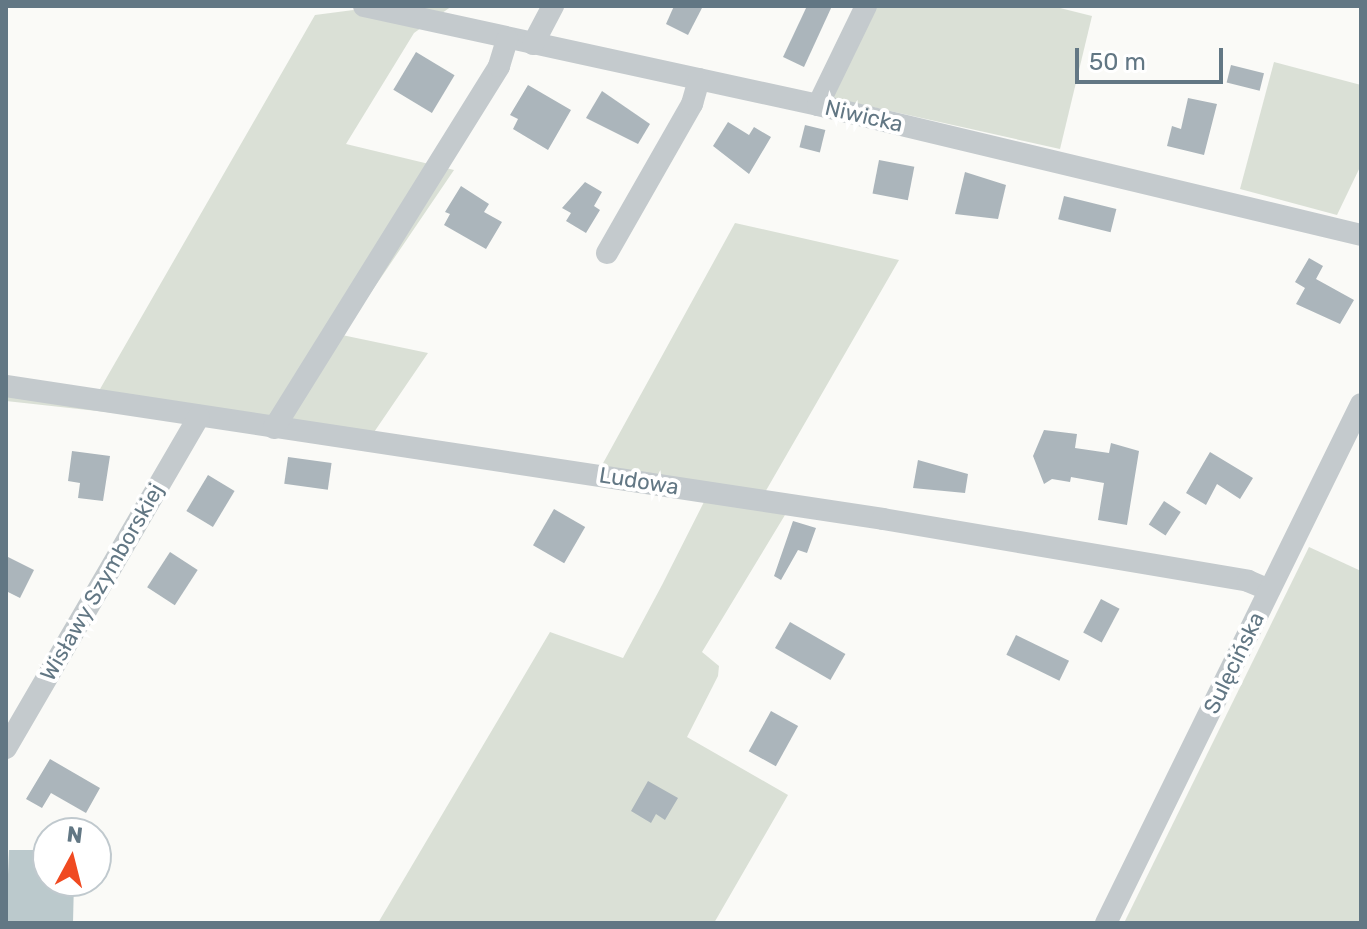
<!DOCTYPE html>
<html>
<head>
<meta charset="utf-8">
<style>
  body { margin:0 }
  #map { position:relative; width:1367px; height:929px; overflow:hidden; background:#fafaf7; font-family:Rubik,sans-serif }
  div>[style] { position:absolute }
  .green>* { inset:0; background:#dae0d6 }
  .water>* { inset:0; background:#bbc9cc }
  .building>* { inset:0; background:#abb5bb; transform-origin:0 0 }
  .minor>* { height:22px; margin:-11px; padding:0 11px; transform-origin:11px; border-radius:11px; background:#c4cacd }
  span { translate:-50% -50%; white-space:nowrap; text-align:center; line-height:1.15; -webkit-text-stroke:8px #fff; paint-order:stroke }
  .street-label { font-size:22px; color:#627784 }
  .frame { position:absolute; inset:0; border:8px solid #627784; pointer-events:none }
  .north { position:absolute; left:32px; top:817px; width:80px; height:80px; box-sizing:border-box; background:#fff; border:2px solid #c0c9ce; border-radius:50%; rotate:7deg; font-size:22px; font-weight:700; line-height:32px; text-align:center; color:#627784 }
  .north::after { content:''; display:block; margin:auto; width:28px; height:36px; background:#f04a21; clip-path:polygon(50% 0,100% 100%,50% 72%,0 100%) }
  .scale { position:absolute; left:1075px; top:48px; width:148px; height:36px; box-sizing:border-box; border:4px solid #627784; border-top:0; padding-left:10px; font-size:24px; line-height:28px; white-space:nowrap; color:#627784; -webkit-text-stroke:6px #fff; paint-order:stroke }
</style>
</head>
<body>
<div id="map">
  <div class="green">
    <div style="clip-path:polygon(384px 6px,452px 6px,414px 33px,346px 144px,454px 170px,342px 335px,428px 353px,368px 441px,6px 401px,6px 390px,92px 403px,315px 15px)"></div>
    <div style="clip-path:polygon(875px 6px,1052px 6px,1092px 16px,1060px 149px,832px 98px)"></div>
    <div style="clip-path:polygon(1274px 62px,1361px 85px,1361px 165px,1337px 215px,1240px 189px)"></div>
    <div style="clip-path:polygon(735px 223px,899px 260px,764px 494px,788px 510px,702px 652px,719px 666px,718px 676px,687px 737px,788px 795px,714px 923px,378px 923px,550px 632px,623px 658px,662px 585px,708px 494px,596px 476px)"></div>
    <div style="clip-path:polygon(1309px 547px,1361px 571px,1361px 923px,1124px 923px)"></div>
  </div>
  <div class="water">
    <div style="clip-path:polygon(9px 850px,39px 850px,48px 855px,48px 881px,74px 881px,73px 923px,6px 923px)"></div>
  </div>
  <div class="building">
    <div style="clip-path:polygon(674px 6px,703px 6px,688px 35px,666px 24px)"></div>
    <div style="clip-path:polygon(807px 6px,832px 6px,804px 67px,783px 57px)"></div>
    <div style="left:416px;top:52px;width:45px;height:44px;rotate:31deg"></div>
    <div style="left:1231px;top:65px;width:34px;height:18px;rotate:14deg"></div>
    <div style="clip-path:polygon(528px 85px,571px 110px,548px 150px,513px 129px,518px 119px,510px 115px)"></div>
    <div style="clip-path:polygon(602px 91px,650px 124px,638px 144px,586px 118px)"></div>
    <div style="clip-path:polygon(1188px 98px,1217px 104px,1204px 155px,1167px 146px,1172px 126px,1181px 129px)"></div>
    <div style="clip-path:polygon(728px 122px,749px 135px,754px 127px,771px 137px,749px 174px,713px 146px)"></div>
    <div style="left:805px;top:125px;width:21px;height:23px;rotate:14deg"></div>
    <div style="left:879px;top:160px;width:36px;height:34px;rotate:11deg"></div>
    <div style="clip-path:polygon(965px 172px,1006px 185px,998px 219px,955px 214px)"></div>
    <div style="clip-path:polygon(585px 182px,602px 192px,594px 206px,600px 210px,586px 233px,566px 221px,571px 213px,562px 208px)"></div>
    <div style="clip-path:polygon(461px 186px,489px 204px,484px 212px,502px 222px,486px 249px,444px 225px,450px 214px,445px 212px)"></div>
    <div style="left:1064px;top:196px;width:54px;height:24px;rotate:14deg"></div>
    <div style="clip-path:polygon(1309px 258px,1323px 266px,1316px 279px,1354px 300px,1340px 324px,1296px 304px,1305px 288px,1295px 282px)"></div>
    <div style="clip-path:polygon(1044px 430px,1077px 434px,1075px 448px,1109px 453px,1111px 443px,1139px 451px,1127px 525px,1098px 520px,1104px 483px,1071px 477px,1070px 482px,1052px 479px,1044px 484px,1033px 456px)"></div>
    <div style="clip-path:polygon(72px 451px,110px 456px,103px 501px,78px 498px,80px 483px,68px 481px)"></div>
    <div style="clip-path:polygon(1210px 452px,1253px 478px,1240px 499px,1217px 484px,1206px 505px,1186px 493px)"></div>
    <div style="left:288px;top:457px;width:44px;height:27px;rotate:8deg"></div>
    <div style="clip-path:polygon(918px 460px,968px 474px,965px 493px,913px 488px)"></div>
    <div style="left:208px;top:475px;width:31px;height:42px;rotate:31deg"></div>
    <div style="left:1164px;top:501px;width:20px;height:28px;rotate:33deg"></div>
    <div style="left:554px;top:509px;width:36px;height:42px;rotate:30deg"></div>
    <div style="clip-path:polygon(793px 521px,816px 528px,807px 553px,798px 550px,781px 580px,774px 576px)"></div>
    <div style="left:170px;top:552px;width:33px;height:42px;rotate:33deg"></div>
    <div style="clip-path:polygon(6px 556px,34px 570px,20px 598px,6px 591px)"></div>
    <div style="left:1101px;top:599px;width:21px;height:38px;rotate:28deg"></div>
    <div style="left:790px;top:622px;width:64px;height:30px;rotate:30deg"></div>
    <div style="left:1016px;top:635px;width:59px;height:22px;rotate:26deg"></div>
    <div style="left:771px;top:711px;width:31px;height:46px;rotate:29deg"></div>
    <div style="clip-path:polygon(50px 759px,100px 788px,86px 813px,51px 793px,42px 808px,26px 799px)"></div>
    <div style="clip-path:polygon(648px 781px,678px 798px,665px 820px,656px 814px,651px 823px,631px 811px)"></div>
  </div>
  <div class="minor">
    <div style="left:364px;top:6px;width:465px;rotate:12.3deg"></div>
    <div style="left:818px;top:105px;width:558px;rotate:13.46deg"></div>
    <div style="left:533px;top:44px;width:43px;rotate:-62.2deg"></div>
    <div style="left:818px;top:105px;width:110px;rotate:-64.1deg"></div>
    <div style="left:607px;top:253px;width:172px;rotate:-60.3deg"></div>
    <div style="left:692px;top:104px;width:26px;rotate:-74deg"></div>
    <div style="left:6px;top:386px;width:887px;rotate:8.62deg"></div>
    <div style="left:883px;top:519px;width:370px;rotate:9.6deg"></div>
    <div style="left:1248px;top:581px;width:23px;rotate:23deg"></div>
    <div style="left:274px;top:428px;width:426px;rotate:-58.1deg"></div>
    <div style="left:499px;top:66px;width:28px;rotate:-73deg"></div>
    <div style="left:6px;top:748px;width:383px;rotate:-59.8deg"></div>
    <div style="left:1106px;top:923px;width:578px;rotate:-63.83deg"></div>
  </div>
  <div class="street-label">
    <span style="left:864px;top:116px;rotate:13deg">Niwicka</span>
    <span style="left:639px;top:481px;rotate:9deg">Ludowa</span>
    <span style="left:102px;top:582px;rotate:-60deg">Wisławy Szymborskiej</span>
    <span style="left:1234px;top:663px;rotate:-64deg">Sulęcińska</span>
  </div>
  <div class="frame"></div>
  <div class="north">N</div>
  <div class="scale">50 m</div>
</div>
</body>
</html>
